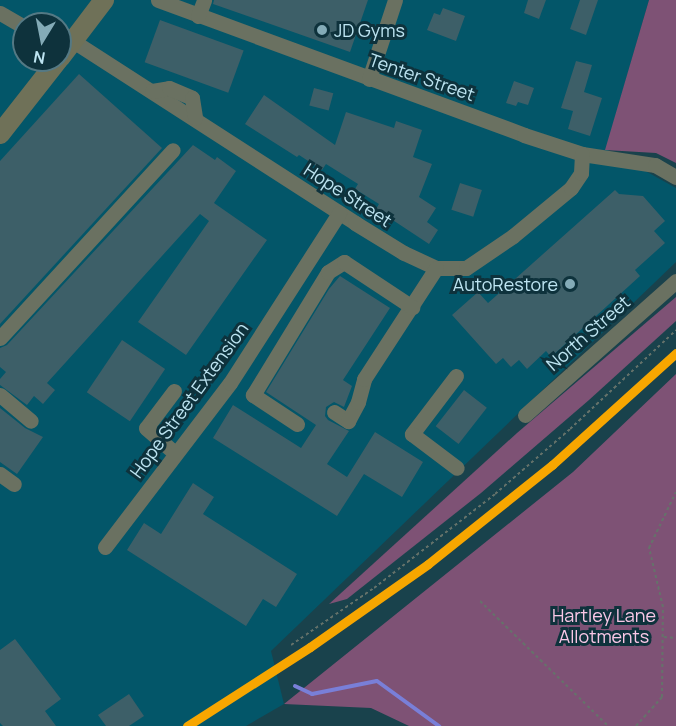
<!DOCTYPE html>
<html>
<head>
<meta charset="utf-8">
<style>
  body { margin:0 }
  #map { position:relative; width:676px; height:726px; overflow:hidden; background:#19424c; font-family:Manrope,sans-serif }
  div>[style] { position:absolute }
  .built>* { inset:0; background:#035669 }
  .green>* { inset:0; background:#7e5275 }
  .stream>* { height:4px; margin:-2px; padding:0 2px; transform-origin:2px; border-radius:2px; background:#797fd8 }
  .building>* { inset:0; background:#3d5f68; transform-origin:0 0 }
  .path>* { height:2px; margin-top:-1px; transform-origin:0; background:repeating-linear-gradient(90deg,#65726a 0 3px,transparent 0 6px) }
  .minor>* { height:15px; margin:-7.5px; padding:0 7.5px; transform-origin:7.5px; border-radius:7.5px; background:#6a7161 }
  .major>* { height:20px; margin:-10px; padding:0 10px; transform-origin:10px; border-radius:10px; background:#6f7158 }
  .rail-1>* { height:9px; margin:-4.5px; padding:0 4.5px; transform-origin:4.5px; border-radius:4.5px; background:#f7a600 }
  .dots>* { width:16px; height:16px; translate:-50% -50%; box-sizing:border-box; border:3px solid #0e323c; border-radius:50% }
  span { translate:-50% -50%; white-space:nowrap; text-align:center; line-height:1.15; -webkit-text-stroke:6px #0e323c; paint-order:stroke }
  .poi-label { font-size:18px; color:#bde4f1 }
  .left { translate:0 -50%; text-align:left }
  .right { translate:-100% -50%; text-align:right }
  .street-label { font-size:18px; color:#bde4f1 }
  .park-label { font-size:18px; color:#f9c7e6 }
  .north { position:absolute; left:12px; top:12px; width:60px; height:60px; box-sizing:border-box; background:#0e323c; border:2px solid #547984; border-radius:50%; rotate:190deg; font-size:16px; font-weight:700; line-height:24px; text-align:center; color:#bde4f1 }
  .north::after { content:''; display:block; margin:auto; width:21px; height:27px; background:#84abb7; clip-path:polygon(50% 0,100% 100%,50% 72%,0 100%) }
</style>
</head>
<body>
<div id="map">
  <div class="built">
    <div style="clip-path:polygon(evenodd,0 0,649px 0,606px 149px,676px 188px,676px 262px,271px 651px,284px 704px,246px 726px,0 726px,0 0,24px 24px,60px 24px,60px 60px,24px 60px,24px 24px)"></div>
  </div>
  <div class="green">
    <div style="clip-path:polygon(649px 0,676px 0,676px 163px,656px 153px,605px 150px)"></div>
    <div style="clip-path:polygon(676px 297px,676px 321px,589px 400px,481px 493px,347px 599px,329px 604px,517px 433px)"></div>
    <div style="clip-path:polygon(676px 374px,676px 726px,409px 726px,371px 708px,284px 704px,573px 472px)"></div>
  </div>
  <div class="stream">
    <div style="left:295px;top:686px;width:19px;rotate:25deg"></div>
    <div style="left:312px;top:694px;width:66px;rotate:-11.3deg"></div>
    <div style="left:377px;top:681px;width:77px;rotate:36deg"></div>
  </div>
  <div class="building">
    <div style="clip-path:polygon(214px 0,368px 0,350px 52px,213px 4px)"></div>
    <div style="clip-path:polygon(528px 0,546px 0,539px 19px,524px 13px)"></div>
    <div style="clip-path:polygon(580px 0,598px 0,586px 35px,570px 29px)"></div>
    <div style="clip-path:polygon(443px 8px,465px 16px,456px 41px,427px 30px,434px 13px,440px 15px)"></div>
    <div style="left:160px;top:20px;width:89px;height:45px;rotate:20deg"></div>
    <div style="clip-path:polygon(576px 61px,592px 65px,584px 92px,602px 98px,590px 136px,568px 129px,573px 111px,561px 108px)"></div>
    <div style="clip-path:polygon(79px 74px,162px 148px,0 324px,0 161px)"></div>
    <div style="clip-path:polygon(514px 81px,534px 88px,528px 105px,518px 102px,516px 106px,506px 103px)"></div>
    <div style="left:314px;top:88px;width:20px;height:18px;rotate:15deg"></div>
    <div style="clip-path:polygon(264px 95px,335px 145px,346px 112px,394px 128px,396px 121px,422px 130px,413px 157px,432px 164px,419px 197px,436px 208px,427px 222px,438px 230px,429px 244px,376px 209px,379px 204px,355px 189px,358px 184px,326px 164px,322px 170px,299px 155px,297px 157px,245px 124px)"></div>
    <div style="clip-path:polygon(193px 145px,215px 160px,217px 157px,236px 171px,214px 203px,267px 240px,186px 355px,138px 322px,209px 221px,200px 214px,47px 383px,55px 390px,43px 404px,34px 396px,27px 405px,0 385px,0 379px,6px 372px,0 367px,0 348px,7px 345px)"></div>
    <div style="left:460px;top:183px;width:23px;height:28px;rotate:18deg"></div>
    <div style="clip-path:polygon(615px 190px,619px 194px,643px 196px,665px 221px,654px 231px,665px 243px,635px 270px,640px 276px,551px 357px,546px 351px,527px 369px,519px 360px,511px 367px,503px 358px,496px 364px,452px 315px,478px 292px,488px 303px)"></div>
    <div style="clip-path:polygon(340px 276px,390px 308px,343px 380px,352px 386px,344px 407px,334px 402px,326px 407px,325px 416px,328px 420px,349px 431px,327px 464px,347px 477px,375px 432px,423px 462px,402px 497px,364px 474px,337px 516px,213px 438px,233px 405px,301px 448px,316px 425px,266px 392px,329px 289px)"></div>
    <div style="left:122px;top:340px;width:52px;height:63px;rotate:34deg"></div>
    <div style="left:464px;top:390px;width:29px;height:46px;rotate:38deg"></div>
    <div style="clip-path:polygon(0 408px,25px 428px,43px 437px,17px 474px,0 462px)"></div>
    <div style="clip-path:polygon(193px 483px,214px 497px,203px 514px,297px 574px,276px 607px,263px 599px,246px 626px,127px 550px,144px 523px,161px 534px)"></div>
    <div style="clip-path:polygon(15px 639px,61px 699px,45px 711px,56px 726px,3px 726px,0 723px,0 650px)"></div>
    <div style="clip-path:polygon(129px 694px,144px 716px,129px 726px,106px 726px,98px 715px)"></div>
  </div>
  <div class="path">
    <div style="left:480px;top:601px;width:179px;rotate:44.3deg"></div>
    <div style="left:664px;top:637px;width:12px;rotate:5deg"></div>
    <div style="left:291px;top:645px;width:101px;rotate:-34.5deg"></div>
    <div style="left:374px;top:588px;width:153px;rotate:-37.8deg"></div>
    <div style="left:495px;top:494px;width:99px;rotate:-40.9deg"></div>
    <div style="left:570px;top:429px;width:145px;rotate:-43deg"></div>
    <div style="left:636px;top:726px;width:39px;rotate:-48deg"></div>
    <div style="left:662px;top:697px;width:90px;rotate:-89.4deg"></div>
    <div style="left:663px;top:607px;width:61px;rotate:-103.3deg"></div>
    <div style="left:649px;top:548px;width:62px;rotate:-64.3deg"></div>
  </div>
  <div class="minor">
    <div style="left:158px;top:0;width:390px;rotate:20.2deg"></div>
    <div style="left:524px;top:135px;width:61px;rotate:18.1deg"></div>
    <div style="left:582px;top:154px;width:74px;rotate:8.6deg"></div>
    <div style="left:655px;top:165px;width:24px;rotate:30deg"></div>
    <div style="left:0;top:13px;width:28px;rotate:30deg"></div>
    <div style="left:198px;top:16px;width:17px;rotate:-69deg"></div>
    <div style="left:73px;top:41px;width:336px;rotate:32.8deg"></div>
    <div style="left:355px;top:223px;width:57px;rotate:31.5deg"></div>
    <div style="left:404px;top:253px;width:35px;rotate:25deg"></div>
    <div style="left:436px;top:268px;width:30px"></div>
    <div style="left:466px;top:268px;width:57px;rotate:-34.2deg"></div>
    <div style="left:513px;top:236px;width:75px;rotate:-39.6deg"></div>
    <div style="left:571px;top:188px;width:18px;rotate:-56deg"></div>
    <div style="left:581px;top:173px;width:19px;rotate:-87deg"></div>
    <div style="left:369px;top:79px;width:83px;rotate:-71.8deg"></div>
    <div style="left:152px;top:91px;width:17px;rotate:-10deg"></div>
    <div style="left:169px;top:88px;width:25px;rotate:23deg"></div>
    <div style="left:192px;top:98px;width:20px;rotate:81deg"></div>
    <div style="left:0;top:338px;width:255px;rotate:-47.4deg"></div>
    <div style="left:456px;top:376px;width:73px;rotate:127.2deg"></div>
    <div style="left:412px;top:434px;width:56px;rotate:37.1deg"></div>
    <div style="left:174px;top:391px;width:46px;rotate:127.1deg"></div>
    <div style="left:146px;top:428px;width:38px;rotate:41deg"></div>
    <div style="left:0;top:395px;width:40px;rotate:40deg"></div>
    <div style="left:334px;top:412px;width:17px;rotate:33deg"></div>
    <div style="left:348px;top:421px;width:21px;rotate:-62deg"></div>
    <div style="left:358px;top:402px;width:24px;rotate:-75deg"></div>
    <div style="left:364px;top:379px;width:132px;rotate:-57deg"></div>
    <div style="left:525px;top:415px;width:202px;rotate:-41.6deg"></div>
    <div style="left:297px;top:424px;width:53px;rotate:-146.6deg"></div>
    <div style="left:253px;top:395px;width:144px;rotate:-58.6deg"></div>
    <div style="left:328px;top:272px;width:19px;rotate:-32deg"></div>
    <div style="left:344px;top:262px;width:82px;rotate:33.5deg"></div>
    <div style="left:0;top:474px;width:17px;rotate:36deg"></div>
    <div style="left:105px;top:547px;width:206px;rotate:-52.7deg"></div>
    <div style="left:230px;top:383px;width:202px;rotate:-57.3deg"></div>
  </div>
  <div class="major">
    <div style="left:60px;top:58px;width:73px;rotate:-52.8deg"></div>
    <div style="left:0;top:134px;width:94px;rotate:-51.9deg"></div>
  </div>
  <div class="rail-1">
    <div style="left:187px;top:726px;width:146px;rotate:-32.7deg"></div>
    <div style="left:310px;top:647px;width:144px;rotate:-35.1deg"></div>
    <div style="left:428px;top:564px;width:159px;rotate:-38.6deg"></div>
    <div style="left:552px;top:465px;width:167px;rotate:-42.1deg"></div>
  </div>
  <div class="dots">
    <div style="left:322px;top:30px;background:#84abb7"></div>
    <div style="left:570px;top:284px;background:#84abb7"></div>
  </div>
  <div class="poi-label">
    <span class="left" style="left:334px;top:30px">JD Gyms</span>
    <span class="right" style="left:558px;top:284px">AutoRestore</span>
  </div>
  <div class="street-label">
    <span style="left:422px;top:77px;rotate:19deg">Tenter Street</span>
    <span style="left:348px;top:195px;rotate:33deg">Hope Street</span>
    <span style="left:588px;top:333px;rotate:-41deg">North Street</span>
    <span style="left:189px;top:400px;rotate:-54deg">Hope Street Extension</span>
  </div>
  <div class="park-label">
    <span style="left:604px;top:626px">Hartley Lane<br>Allotments</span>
  </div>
  <div class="north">N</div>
</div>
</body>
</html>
